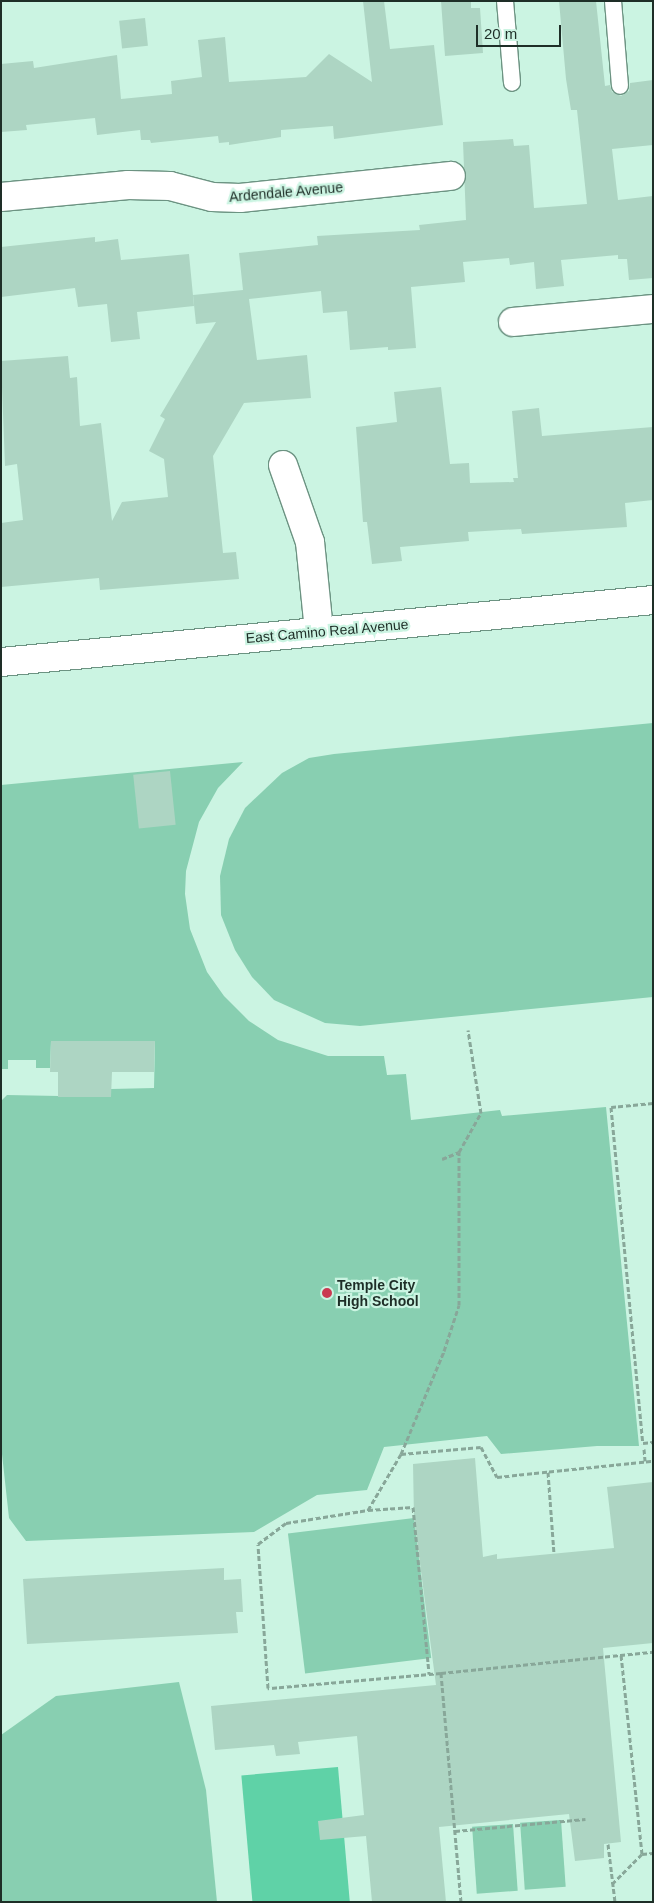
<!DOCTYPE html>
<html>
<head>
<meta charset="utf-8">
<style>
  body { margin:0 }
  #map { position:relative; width:654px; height:1903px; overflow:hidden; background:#cbf4e2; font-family:Helvetica,sans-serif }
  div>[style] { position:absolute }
  .green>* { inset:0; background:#88cfb1; transform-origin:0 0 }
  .water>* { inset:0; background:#5fd2a7; transform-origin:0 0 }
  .building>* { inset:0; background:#add5c3; transform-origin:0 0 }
  .path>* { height:3px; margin-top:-1.5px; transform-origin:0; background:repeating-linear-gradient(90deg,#88a799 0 5px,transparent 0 7.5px) }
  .roads { filter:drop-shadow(1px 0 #6c9382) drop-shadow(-1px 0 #6c9382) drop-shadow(0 1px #6c9382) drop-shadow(0 -1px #6c9382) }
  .lane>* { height:16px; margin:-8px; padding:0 8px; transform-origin:8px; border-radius:8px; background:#fff }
  .street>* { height:28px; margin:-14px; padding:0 14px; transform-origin:14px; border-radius:14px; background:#fff }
  .secondary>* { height:28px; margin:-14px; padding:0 14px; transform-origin:14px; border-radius:14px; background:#fff }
  .dots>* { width:14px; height:14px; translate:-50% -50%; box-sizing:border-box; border:2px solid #cbf4e2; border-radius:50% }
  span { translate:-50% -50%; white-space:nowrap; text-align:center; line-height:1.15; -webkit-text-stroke:4.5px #cbf4e2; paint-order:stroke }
  .street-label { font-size:14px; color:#1e2e27 }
  .poi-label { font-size:14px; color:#1e2e27; font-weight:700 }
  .left { translate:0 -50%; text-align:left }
  .frame { position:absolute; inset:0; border:2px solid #1e2e27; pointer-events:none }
  .scale { position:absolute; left:476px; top:25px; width:85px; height:22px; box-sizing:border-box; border:2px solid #1e2e27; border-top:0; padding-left:6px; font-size:15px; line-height:18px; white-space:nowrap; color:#1e2e27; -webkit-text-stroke:4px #cbf4e2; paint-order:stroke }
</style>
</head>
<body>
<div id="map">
  <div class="green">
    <div style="clip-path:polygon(653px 723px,653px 997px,360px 1026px,325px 1023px,274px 1000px,252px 977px,235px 950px,221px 915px,220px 876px,229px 839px,245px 808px,282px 773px,309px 758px,334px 754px)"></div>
    <div style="clip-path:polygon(243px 762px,218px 788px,199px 822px,186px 871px,185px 894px,190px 929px,207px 972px,224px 996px,249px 1021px,278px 1040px,328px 1056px,384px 1056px,387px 1075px,406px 1074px,411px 1120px,500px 1110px,502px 1116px,606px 1107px,639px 1446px,597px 1446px,501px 1454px,487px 1436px,384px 1447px,367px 1490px,317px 1495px,254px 1532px,26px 1541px,9px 1518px,1px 1445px,1px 1101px,7px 1095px,111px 1097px,111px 1089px,154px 1088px,155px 1041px,51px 1041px,50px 1068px,36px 1068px,36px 1060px,8px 1060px,8px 1069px,1px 1069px,1px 785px)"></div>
    <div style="left:414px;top:1518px;width:141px;height:127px;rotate:83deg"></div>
    <div style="clip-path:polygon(179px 1682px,206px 1790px,217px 1902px,1px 1902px,1px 1735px,56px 1696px)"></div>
    <div style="left:561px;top:1820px;width:67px;height:41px;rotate:86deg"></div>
    <div style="left:513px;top:1824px;width:67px;height:41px;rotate:86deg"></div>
  </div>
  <div class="water">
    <div style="left:338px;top:1767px;width:136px;height:97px;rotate:85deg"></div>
  </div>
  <div class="building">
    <div style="clip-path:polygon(363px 1px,384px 1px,390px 49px,434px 45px,443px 125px,334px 139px,333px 126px,281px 130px,281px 137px,229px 145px,229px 142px,219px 143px,218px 136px,151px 143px,150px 140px,141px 140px,140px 130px,97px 135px,95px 118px,26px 125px,27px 130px,1px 132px,1px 64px,33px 61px,34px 68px,117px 55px,121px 99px,172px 94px,171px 81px,202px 77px,198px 40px,225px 37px,229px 82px,306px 77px,329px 54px,372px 82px)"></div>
    <div style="clip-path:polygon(441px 1px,471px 1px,471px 8px,480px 8px,483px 53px,445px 56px)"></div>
    <div style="clip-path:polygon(559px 1px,596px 1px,605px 86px,610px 85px,612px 92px,621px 96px,629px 91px,630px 83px,653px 80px,653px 145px,612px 149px,618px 200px,653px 196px,653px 278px,629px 280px,627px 259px,618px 259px,618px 255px,561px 260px,564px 286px,536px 289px,534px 262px,510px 265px,509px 258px,463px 262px,465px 282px,411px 287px,416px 348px,388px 350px,388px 347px,350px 350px,347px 311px,323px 313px,321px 291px,249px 299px,257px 360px,307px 355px,311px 398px,244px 403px,213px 456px,223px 553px,236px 552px,239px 579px,100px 590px,99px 578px,1px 587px,1px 523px,23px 520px,17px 464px,5px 466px,1px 361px,68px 356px,70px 378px,77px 377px,80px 426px,101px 423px,112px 521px,122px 502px,168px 497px,164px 459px,149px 451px,165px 419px,160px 416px,216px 322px,196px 324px,193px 295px,243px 290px,239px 253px,318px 245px,317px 236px,420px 230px,419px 225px,466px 220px,463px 142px,513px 139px,514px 146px,529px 145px,534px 208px,587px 204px,577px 110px,571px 110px,566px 79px)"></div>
    <div style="left:145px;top:18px;width:28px;height:26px;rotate:84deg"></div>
    <div style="clip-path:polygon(95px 237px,95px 242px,118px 239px,121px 260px,189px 254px,194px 306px,137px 312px,140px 339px,111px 342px,107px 304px,78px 307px,75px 288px,1px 297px,1px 247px)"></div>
    <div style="clip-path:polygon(441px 387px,450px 464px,469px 463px,470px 483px,514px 482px,513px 478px,518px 478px,512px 411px,539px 408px,542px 436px,653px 427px,653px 500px,625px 503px,627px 527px,522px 534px,521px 529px,468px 532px,469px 541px,400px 547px,402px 561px,372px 564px,367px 522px,363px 522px,356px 427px,397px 422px,394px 392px)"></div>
    <div style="left:170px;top:771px;width:54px;height:37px;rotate:84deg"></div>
    <div style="clip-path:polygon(51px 1041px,155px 1041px,154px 1072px,112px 1072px,111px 1097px,58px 1097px,58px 1072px,50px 1072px)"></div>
    <div style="clip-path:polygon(475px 1458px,483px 1557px,497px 1554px,497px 1559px,614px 1548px,607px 1487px,653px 1482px,653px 1643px,603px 1648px,621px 1842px,604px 1844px,604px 1858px,575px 1861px,569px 1814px,439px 1827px,446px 1902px,372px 1902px,366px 1836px,320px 1840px,318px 1821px,364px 1815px,357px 1736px,298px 1742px,300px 1754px,276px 1756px,274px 1745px,215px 1750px,211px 1706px,436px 1685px,414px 1518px,413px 1464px)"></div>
    <div style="clip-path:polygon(224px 1568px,224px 1580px,241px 1579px,243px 1612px,236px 1612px,238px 1633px,27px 1644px,23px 1579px)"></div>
  </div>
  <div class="path">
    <div style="left:653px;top:1103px;width:42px;rotate:174.6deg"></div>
    <div style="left:611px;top:1107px;width:338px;rotate:84.6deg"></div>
    <div style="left:643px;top:1443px;width:10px;rotate:-6deg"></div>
    <div style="left:442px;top:1159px;width:18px;rotate:-22deg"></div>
    <div style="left:644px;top:1449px;width:12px;rotate:85deg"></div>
    <div style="left:401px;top:1454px;width:112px;rotate:-67.3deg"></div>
    <div style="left:444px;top:1351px;width:48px;rotate:-71.9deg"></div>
    <div style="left:459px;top:1305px;width:153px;rotate:-90deg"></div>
    <div style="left:459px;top:1152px;width:45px;rotate:-60.6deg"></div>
    <div style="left:481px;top:1113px;width:84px;rotate:-98.9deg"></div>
    <div style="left:548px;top:1472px;width:82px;rotate:85.8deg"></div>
    <div style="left:368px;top:1510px;width:45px;rotate:-3.8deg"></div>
    <div style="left:413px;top:1507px;width:168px;rotate:84.5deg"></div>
    <div style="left:441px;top:1673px;width:174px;rotate:175deg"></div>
    <div style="left:268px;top:1688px;width:144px;rotate:-94deg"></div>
    <div style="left:258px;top:1544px;width:35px;rotate:-37deg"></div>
    <div style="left:286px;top:1523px;width:83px;rotate:-9deg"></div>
    <div style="left:368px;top:1510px;width:65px;rotate:-59.5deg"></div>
    <div style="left:401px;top:1454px;width:80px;rotate:-5deg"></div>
    <div style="left:481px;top:1447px;width:34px;rotate:62deg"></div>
    <div style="left:497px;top:1477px;width:157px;rotate:-5.9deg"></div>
    <div style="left:455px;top:1831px;width:131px;rotate:-5.3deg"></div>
    <div style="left:608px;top:1844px;width:58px;rotate:83.1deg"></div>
    <div style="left:642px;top:1854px;width:11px;rotate:-5deg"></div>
    <div style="left:612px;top:1884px;width:42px;rotate:-45deg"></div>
    <div style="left:642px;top:1854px;width:200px;rotate:-96deg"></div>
    <div style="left:461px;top:1902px;width:230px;rotate:-95deg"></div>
    <div style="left:441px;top:1673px;width:213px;rotate:-5.7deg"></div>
  </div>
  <div class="roads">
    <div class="lane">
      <div style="left:505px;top:1px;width:82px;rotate:85.1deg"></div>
      <div style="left:613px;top:1px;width:85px;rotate:85.3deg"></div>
    </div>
    <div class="street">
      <div style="left:1px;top:197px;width:128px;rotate:-5.4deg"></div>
      <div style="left:128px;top:185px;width:42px;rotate:1.4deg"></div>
      <div style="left:170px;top:186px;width:43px;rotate:14.7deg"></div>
      <div style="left:212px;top:197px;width:28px;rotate:2deg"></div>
      <div style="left:240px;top:198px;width:212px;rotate:-6deg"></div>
      <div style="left:513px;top:322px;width:141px;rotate:-5.3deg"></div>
      <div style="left:283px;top:465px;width:82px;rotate:70.7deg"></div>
      <div style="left:310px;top:542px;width:89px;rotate:84.2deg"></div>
    </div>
    <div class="secondary">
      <div style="left:1px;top:662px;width:655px;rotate:-5.43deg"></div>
    </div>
  </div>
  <div class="dots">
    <div style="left:327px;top:1293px;background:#ca3951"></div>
  </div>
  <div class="street-label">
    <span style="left:286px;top:192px;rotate:-5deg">Ardendale Avenue</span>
    <span style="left:327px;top:631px;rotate:-5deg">East Camino Real Avenue</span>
  </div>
  <div class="poi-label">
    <span class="left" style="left:337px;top:1293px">Temple City<br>High School</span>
  </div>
  <div class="frame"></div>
  <div class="scale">20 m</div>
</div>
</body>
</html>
